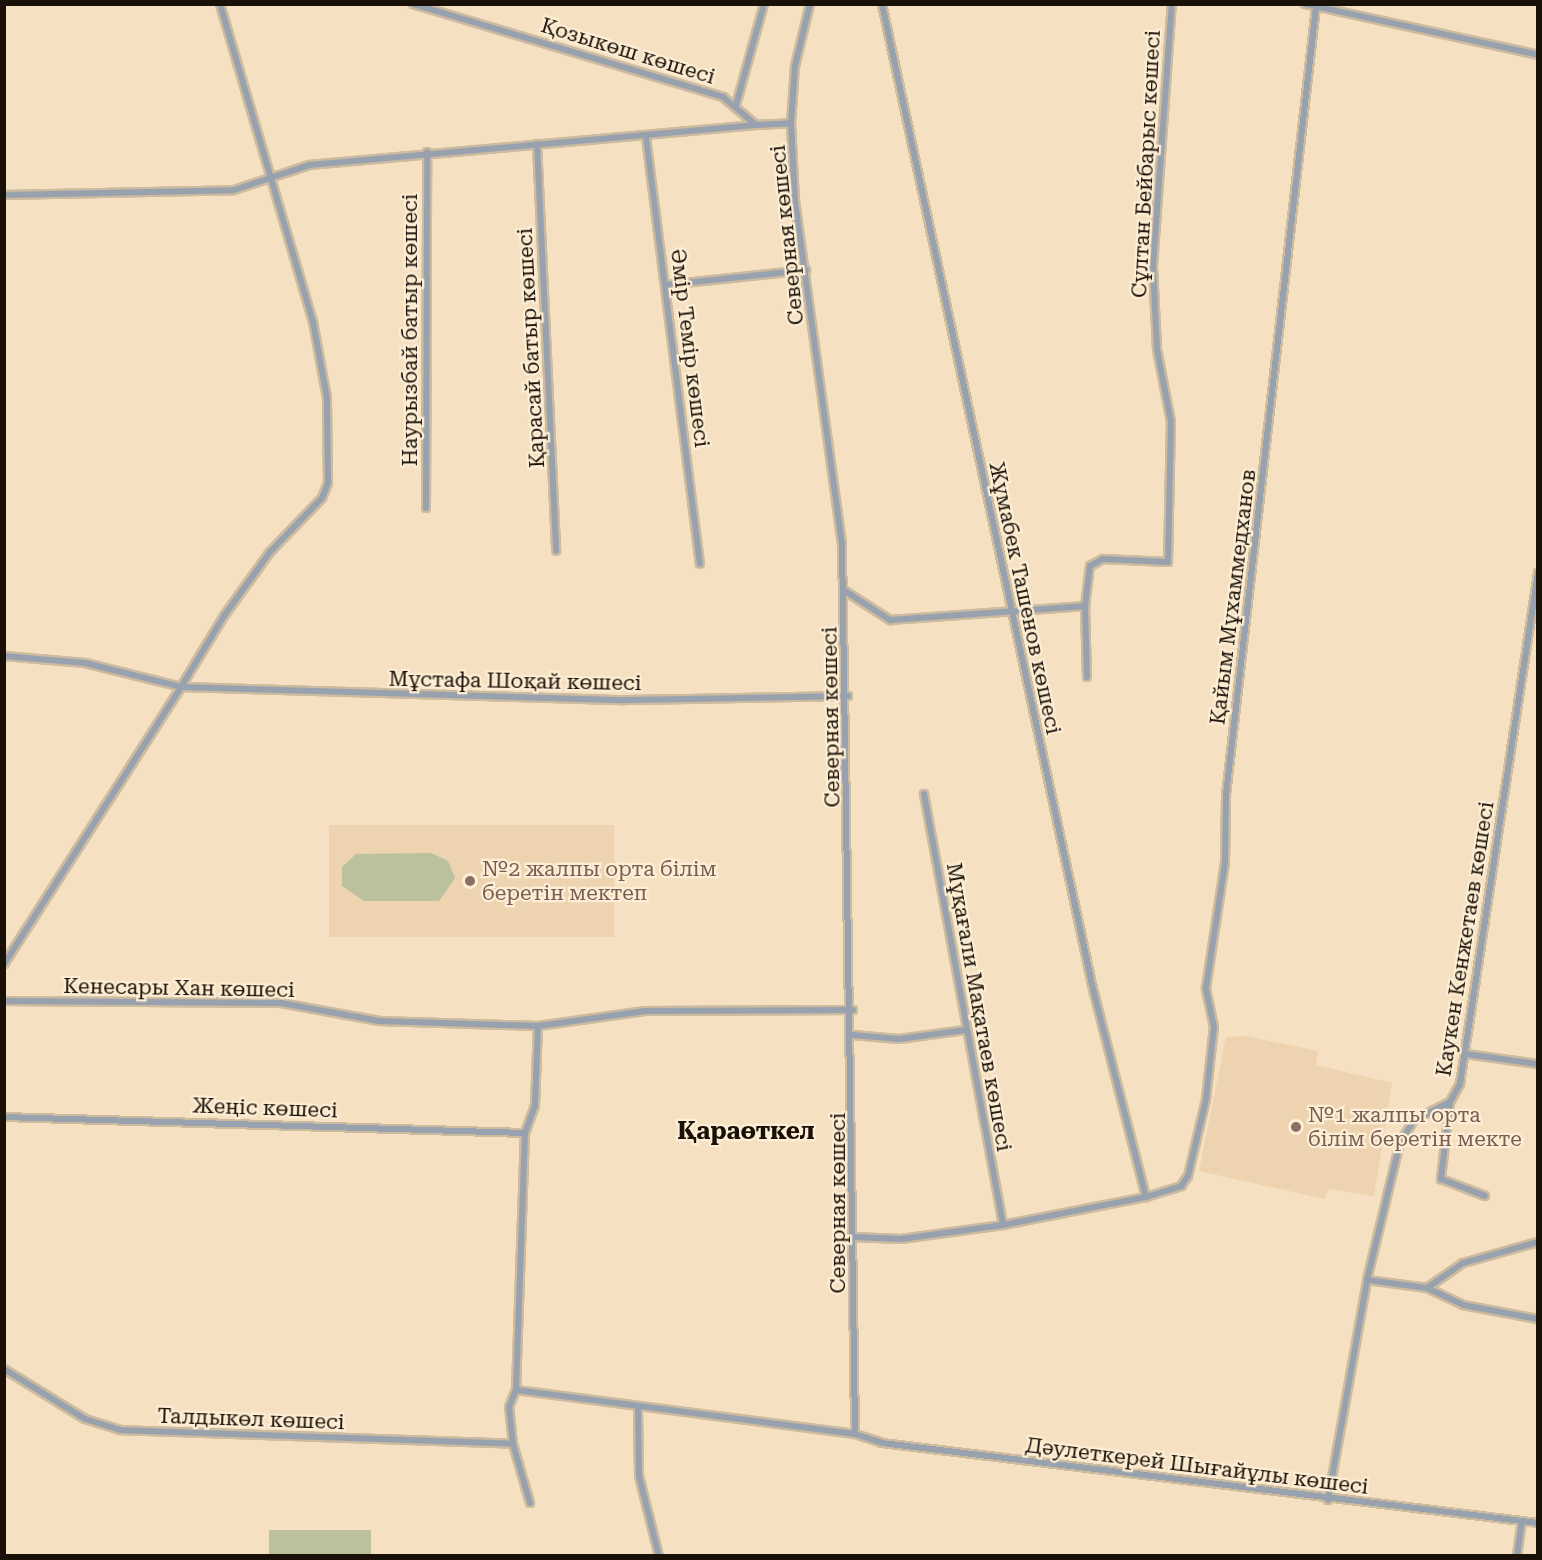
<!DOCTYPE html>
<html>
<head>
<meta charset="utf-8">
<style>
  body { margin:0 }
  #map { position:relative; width:1542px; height:1560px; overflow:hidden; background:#f5e0c1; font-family:"Roboto Serif",serif }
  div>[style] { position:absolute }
  .built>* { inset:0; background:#edd3af; transform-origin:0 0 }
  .green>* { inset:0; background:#bac19c; transform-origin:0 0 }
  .roads { filter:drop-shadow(2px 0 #cdbba0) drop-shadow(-2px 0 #cdbba0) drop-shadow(0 2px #cdbba0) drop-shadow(0 -2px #cdbba0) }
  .street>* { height:6px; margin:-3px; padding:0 3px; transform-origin:3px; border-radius:3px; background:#98a2ae }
  .dots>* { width:16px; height:16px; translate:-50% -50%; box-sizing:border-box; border:3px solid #feeed5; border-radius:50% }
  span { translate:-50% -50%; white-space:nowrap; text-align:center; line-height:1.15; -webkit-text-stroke:4.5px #feeed5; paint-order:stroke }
  .street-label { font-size:21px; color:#191107 }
  .education-label { font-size:21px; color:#785e54 }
  .left { translate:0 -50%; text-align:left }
  .quarter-label { font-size:24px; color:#191107; font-weight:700 }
  .frame { position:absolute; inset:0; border:6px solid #191107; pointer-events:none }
</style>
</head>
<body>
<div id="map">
  <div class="built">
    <div style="left:329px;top:825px;width:285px;height:112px"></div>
    <div style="clip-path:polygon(1246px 1036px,1318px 1051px,1316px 1065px,1392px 1083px,1374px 1196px,1328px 1189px,1325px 1199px,1199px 1171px,1226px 1037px)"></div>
  </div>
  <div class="green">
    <div style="clip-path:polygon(431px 853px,448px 861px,455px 878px,439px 901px,364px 901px,342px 886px,342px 867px,356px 854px)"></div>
    <div style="left:269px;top:1530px;width:102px;height:25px"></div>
  </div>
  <div class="roads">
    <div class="street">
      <div style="left:413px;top:4px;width:324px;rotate:16.7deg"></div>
      <div style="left:723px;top:97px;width:43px;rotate:40.3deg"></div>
      <div style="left:756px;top:125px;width:35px;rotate:-3deg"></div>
      <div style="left:810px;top:4px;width:64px;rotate:103.6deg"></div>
      <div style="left:795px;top:66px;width:57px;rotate:94deg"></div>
      <div style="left:791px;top:123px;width:78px;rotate:87.1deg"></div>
      <div style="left:795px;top:201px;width:345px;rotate:82.2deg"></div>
      <div style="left:842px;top:543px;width:891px;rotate:89.16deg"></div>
      <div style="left:882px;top:4px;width:1007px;rotate:77.91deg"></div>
      <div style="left:1093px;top:989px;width:215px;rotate:75.7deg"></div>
      <div style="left:1305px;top:4px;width:239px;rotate:12.3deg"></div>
      <div style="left:736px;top:105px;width:105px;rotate:-74.5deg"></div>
      <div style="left:646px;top:137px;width:430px;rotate:82.8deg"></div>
      <div style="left:537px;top:144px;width:407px;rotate:87.3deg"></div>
      <div style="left:4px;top:195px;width:230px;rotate:-1.2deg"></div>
      <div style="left:234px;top:190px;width:79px;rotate:-18.4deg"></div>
      <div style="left:309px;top:165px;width:449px;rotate:-5.1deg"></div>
      <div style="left:666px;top:285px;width:141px;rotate:-6.1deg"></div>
      <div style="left:426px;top:508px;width:356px;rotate:-89.8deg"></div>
      <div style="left:845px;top:591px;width:54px;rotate:32.8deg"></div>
      <div style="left:890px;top:620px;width:196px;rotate:-4.1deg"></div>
      <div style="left:1085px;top:606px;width:40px;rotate:-82.9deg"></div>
      <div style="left:1090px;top:566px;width:15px;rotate:-28deg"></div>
      <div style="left:1103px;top:559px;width:65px;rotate:2.6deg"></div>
      <div style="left:1168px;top:562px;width:140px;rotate:-88.8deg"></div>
      <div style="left:1171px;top:422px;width:74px;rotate:-100.9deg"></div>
      <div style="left:1157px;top:349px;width:83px;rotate:-92.8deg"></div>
      <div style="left:1153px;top:266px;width:263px;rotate:-85.9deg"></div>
      <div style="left:1085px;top:606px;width:71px;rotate:88.4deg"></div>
      <div style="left:4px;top:656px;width:81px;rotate:4.9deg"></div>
      <div style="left:85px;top:663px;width:99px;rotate:14deg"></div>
      <div style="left:181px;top:687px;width:83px;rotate:-58.8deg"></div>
      <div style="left:224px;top:616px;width:79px;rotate:-54.3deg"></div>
      <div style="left:270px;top:552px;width:75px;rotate:-46.1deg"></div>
      <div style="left:322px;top:498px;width:16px;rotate:-68deg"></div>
      <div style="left:328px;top:483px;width:85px;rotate:-90.7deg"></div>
      <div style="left:327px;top:398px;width:77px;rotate:-100.4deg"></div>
      <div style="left:313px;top:322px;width:331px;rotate:-106.3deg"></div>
      <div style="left:924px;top:794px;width:438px;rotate:79.6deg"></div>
      <div style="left:4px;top:964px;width:329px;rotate:-57.4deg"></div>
      <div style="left:181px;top:687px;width:444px;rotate:1.7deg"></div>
      <div style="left:625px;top:700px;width:223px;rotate:-1deg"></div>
      <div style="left:4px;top:1001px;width:277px;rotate:0.4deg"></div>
      <div style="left:281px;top:1003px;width:100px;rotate:10.4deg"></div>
      <div style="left:379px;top:1021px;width:159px;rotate:1.8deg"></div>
      <div style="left:538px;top:1026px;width:108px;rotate:-8deg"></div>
      <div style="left:645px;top:1011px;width:208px;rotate:-0.3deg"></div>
      <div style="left:853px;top:1035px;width:46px;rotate:5deg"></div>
      <div style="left:899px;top:1039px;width:67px;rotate:-7.8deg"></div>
      <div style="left:1465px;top:1054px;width:74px;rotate:7.8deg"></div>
      <div style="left:1450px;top:1102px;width:78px;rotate:96.7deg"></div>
      <div style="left:1441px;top:1179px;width:47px;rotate:21.1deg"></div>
      <div style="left:4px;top:1117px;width:521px;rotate:1.76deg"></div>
      <div style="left:853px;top:1237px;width:48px;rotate:2.4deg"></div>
      <div style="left:901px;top:1239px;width:103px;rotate:-7.8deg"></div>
      <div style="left:1003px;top:1225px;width:146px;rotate:-11.1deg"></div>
      <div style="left:1146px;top:1197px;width:37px;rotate:-17deg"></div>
      <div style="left:1181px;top:1186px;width:12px;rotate:-55deg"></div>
      <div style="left:1188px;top:1176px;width:79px;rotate:-76.8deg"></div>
      <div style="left:1206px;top:1099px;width:72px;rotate:-83.7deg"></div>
      <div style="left:1214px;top:1027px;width:40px;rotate:-102deg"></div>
      <div style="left:1206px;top:988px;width:127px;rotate:-81.4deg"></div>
      <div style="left:1225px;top:862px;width:67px;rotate:-89.1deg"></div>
      <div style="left:1226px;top:795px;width:793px;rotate:-83.48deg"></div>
      <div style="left:1367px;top:1280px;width:141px;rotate:-76.5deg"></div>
      <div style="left:1400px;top:1143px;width:27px;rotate:-59deg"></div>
      <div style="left:1414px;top:1120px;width:40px;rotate:-26.6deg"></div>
      <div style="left:1450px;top:1102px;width:21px;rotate:-61deg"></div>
      <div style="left:1460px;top:1084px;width:517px;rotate:-81.32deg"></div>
      <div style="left:1427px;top:1288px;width:44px;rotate:-34.8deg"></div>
      <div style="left:1463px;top:1263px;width:78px;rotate:-15.6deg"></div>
      <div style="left:4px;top:1369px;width:95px;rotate:31.7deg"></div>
      <div style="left:85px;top:1419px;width:37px;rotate:17deg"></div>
      <div style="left:120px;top:1430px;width:393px;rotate:2deg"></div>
      <div style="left:516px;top:1390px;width:342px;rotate:7.4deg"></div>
      <div style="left:855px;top:1434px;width:28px;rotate:18deg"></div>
      <div style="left:882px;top:1443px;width:661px;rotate:6.95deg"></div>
      <div style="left:638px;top:1410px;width:66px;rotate:89.1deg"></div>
      <div style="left:639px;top:1476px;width:82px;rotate:76deg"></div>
      <div style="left:1328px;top:1500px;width:223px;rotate:-79.9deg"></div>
      <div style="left:1367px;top:1280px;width:61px;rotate:7.6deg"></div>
      <div style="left:1427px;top:1288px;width:40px;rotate:25deg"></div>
      <div style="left:1463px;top:1305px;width:76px;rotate:10.6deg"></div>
      <div style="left:530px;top:1503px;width:61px;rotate:-106.1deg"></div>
      <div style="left:513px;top:1444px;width:37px;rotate:-96deg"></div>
      <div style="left:509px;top:1407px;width:18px;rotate:-68deg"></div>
      <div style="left:516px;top:1390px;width:257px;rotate:-88deg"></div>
      <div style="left:525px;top:1133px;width:29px;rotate:-70deg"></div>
      <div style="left:535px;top:1106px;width:80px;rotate:-87.9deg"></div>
      <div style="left:1517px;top:1556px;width:34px;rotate:-82deg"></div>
    </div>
  </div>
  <div class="dots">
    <div style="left:470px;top:881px;background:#8d6e63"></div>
    <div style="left:1296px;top:1127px;background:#8d6e63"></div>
  </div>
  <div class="street-label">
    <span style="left:628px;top:51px;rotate:17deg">Қозыкөш көшесі</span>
    <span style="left:1146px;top:164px;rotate:-87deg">Сұлтан Бейбарыс көшесі</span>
    <span style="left:787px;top:235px;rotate:-96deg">Северная көшесі</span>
    <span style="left:410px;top:330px;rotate:-90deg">Наурызбай батыр көшесі</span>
    <span style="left:531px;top:348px;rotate:-93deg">Қарасай батыр көшесі</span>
    <span style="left:690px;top:348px;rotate:83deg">Әмір Темір көшесі</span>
    <span style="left:1233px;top:597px;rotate:-83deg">Қайым Мұхаммедханов</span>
    <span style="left:1025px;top:598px;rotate:78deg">Жұмабек Ташенов көшесі</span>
    <span style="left:515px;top:681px;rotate:1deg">Мұстафа Шоқай көшесі</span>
    <span style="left:831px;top:717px;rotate:-91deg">Северная көшесі</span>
    <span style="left:1465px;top:939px;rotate:-81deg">Каукен Кенжетаев көшесі</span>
    <span style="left:179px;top:988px;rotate:1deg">Кенесары Хан көшесі</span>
    <span style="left:979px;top:1007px;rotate:80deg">Мұқағали Мақатаев көшесі</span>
    <span style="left:265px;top:1108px;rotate:2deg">Жеңіс көшесі</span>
    <span style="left:838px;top:1203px;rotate:-90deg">Северная көшесі</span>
    <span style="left:251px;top:1419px;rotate:2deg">Талдыкөл көшесі</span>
    <span style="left:1197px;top:1466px;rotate:7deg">Дәулеткерей Шығайұлы көшесі</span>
  </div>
  <div class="education-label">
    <span class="left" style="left:482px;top:881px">№2 жалпы орта білім<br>беретін мектеп</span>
    <span class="left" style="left:1308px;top:1127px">№1 жалпы орта<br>білім беретін мекте</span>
  </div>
  <div class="quarter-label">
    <span style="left:746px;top:1132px">Қараөткел</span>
  </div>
  <div class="frame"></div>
</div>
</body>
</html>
